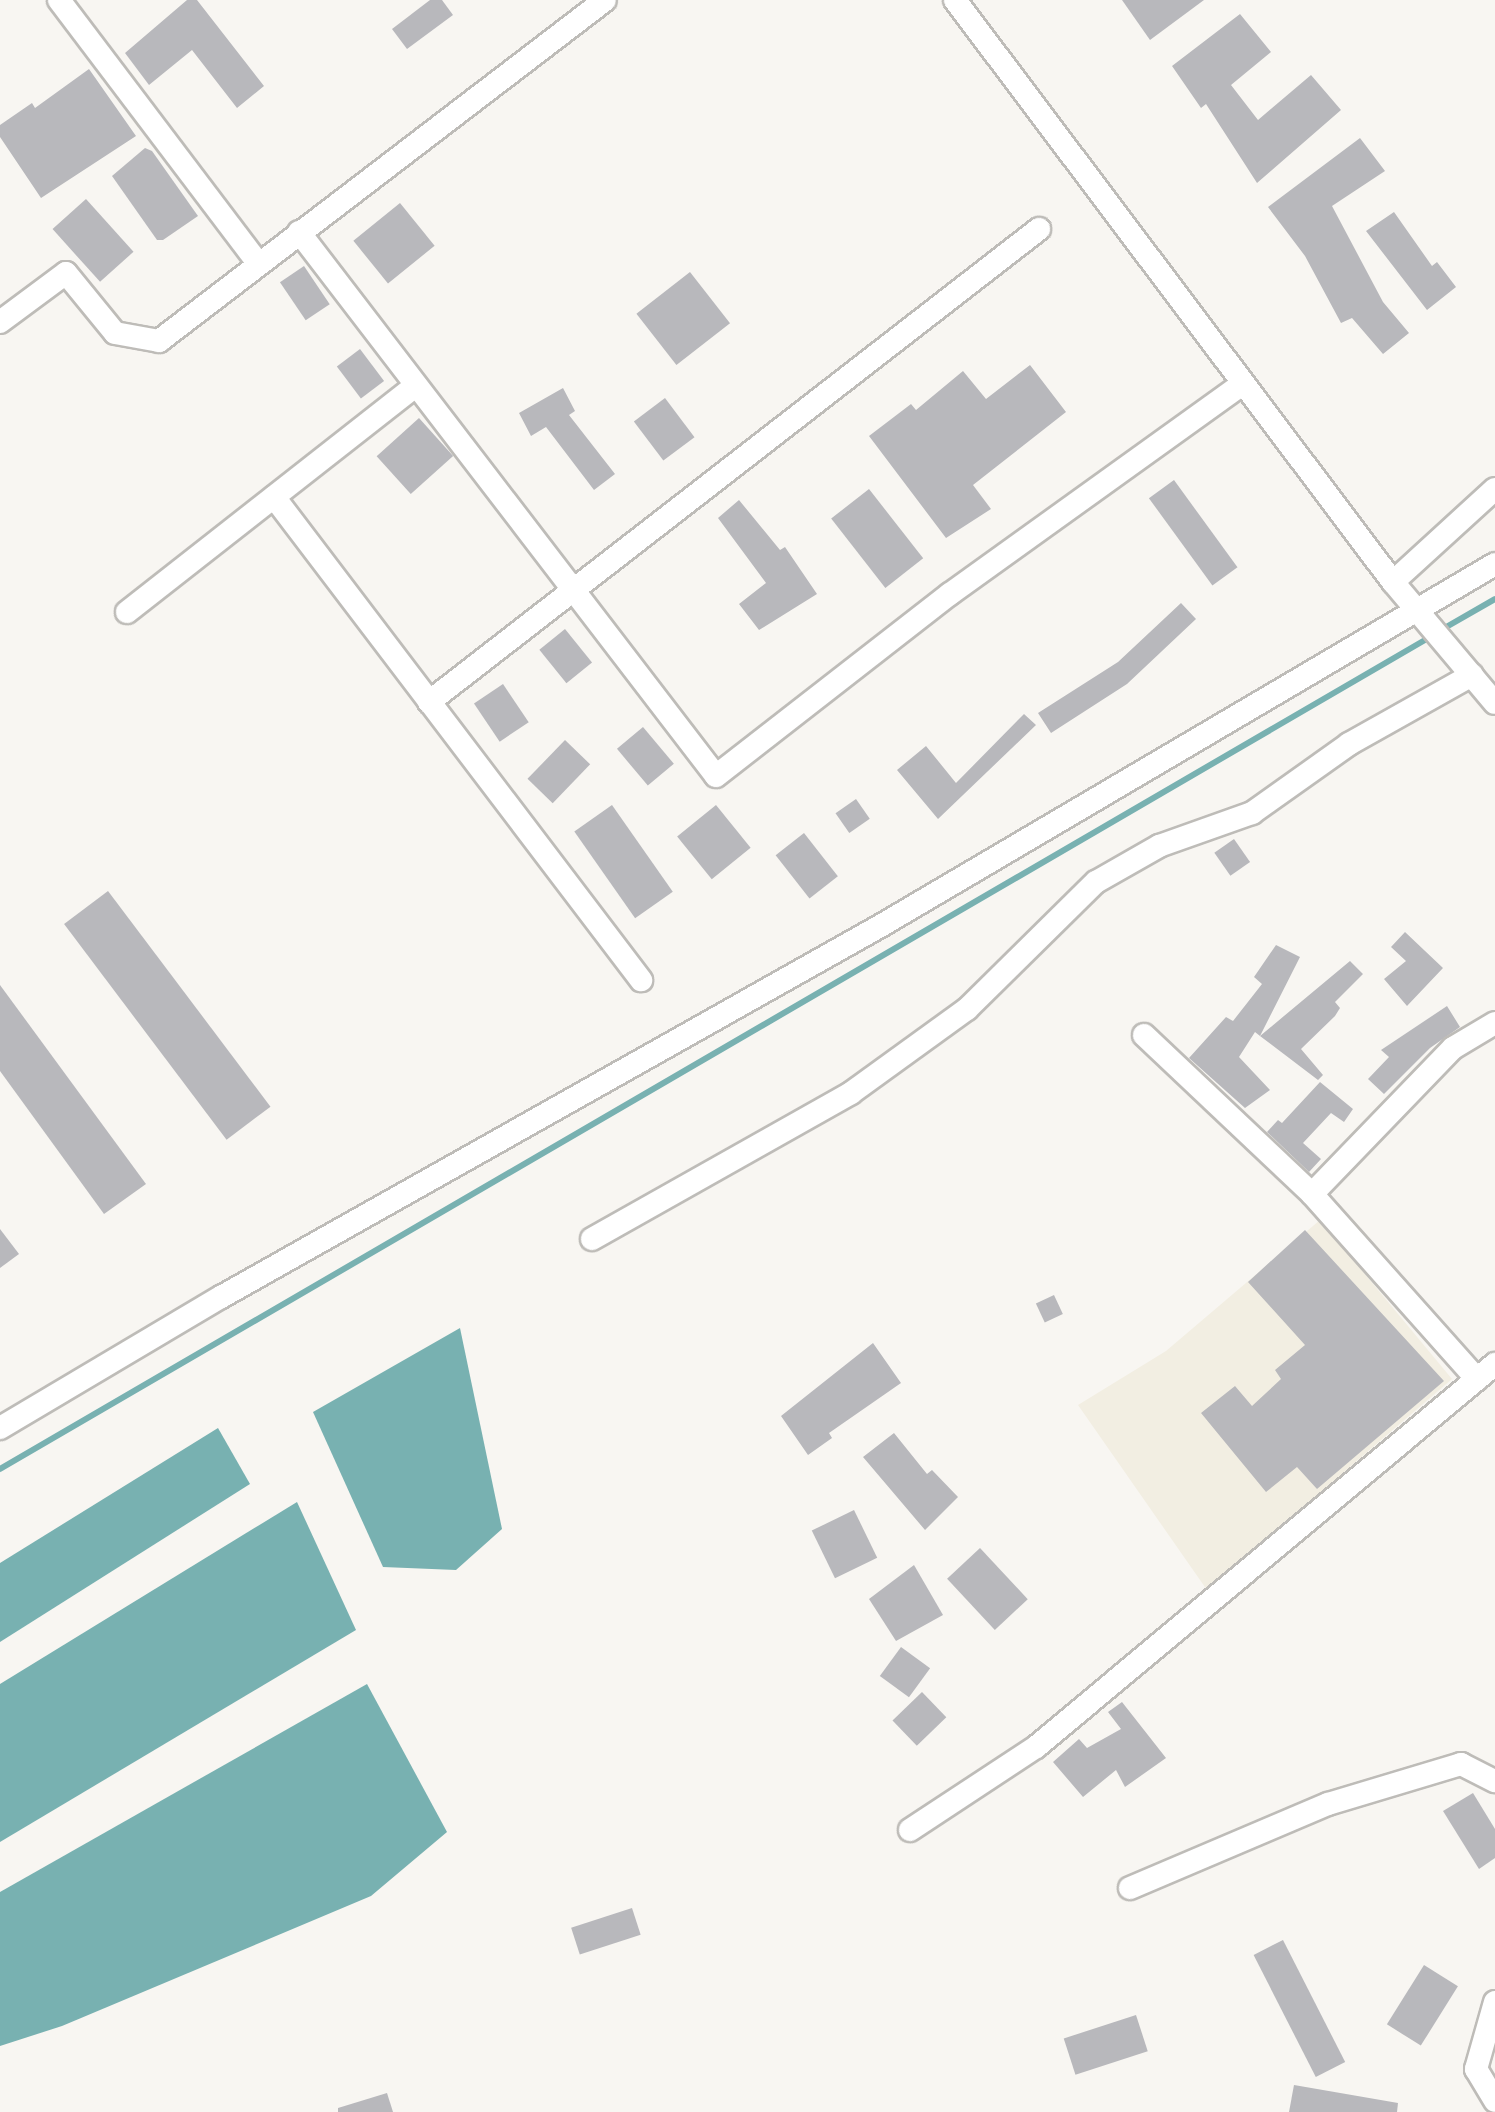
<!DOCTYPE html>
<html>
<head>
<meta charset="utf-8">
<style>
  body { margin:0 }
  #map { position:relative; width:1495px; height:2112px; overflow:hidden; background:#f8f6f2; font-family:"Fira Sans",sans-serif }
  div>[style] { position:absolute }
  .built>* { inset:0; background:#f2eee2 }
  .water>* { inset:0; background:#78b1b1 }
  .stream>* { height:6px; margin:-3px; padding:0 3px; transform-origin:3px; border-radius:3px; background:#78b1b1 }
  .building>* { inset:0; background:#b8b8bc; transform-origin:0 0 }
  .roads { filter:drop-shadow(2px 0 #bebcb8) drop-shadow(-2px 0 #bebcb8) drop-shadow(0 2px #bebcb8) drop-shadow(0 -2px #bebcb8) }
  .minor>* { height:22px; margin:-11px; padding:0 11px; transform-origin:11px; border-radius:11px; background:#fff }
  span { translate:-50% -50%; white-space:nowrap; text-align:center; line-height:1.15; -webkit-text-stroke:6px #f8f6f2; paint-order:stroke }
</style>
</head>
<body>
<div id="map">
  <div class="built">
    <div style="clip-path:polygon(1320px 1220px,1452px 1379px,1207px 1590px,1078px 1405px,1166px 1351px)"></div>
  </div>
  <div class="water">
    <div style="clip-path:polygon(460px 1328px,502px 1529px,456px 1570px,383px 1567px,313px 1412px)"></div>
    <div style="clip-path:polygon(218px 1428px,250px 1484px,0 1642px,0 1563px)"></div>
    <div style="clip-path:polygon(297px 1502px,356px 1630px,0 1842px,0 1684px)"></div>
    <div style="clip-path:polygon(367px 1684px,447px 1832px,371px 1896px,62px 2026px,0 2046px,0 1892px)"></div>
  </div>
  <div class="stream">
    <div style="left:1441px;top:630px;width:62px;rotate:-29.9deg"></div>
    <div style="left:0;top:1469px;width:1657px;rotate:-30.19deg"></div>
  </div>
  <div class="building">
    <div style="clip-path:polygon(187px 0,197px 0,264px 86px,237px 108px,192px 50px,149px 85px,125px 53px)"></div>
    <div style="clip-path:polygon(430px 0,442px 0,453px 15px,407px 49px,392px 29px)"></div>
    <div style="clip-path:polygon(1122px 0,1204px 0,1150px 40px)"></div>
    <div style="clip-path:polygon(1240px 14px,1271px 52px,1231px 85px,1258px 120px,1311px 75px,1341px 110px,1257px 183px,1206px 104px,1201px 108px,1172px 66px)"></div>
    <div style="clip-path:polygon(89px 69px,136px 136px,41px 198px,0 137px,0 125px,32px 103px,35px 108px)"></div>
    <div style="clip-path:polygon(1360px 138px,1385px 171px,1332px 206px,1383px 302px,1409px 333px,1383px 354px,1352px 318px,1341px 323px,1305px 256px,1268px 207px)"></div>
    <div style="clip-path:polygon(145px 148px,152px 151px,198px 216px,163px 240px,157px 240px,112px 176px)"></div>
    <div style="left:86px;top:199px;width:71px;height:45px;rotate:48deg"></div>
    <div style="left:400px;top:203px;width:55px;height:60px;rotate:51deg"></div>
    <div style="clip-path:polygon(1394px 212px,1432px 266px,1437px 262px,1456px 287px,1427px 310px,1366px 231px)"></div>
    <div style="left:304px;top:266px;width:46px;height:29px;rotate:56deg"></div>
    <div style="left:690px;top:272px;width:65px;height:68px;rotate:52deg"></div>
    <div style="left:360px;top:349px;width:40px;height:29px;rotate:53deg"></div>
    <div style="clip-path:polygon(1030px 365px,1066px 412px,973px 485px,991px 509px,946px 538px,869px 436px,911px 404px,916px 410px,963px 371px,986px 399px)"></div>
    <div style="clip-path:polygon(563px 388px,575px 411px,569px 415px,615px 474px,594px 490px,546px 427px,531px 436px,519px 413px)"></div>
    <div style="left:665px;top:398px;width:49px;height:39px;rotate:53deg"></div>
    <div style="left:419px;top:418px;width:51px;height:57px;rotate:48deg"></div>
    <div style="left:1174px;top:480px;width:108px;height:31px;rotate:54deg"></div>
    <div style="left:869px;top:489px;width:88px;height:48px;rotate:52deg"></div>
    <div style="clip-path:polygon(739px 500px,780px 550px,785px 547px,817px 594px,759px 630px,739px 604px,766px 583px,718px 518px)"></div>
    <div style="clip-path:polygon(1181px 603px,1196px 619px,1127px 684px,1051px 733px,1038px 713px,1118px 662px)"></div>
    <div style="left:565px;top:629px;width:43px;height:33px;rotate:51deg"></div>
    <div style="left:503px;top:684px;width:46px;height:35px;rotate:56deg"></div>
    <div style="clip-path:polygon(1024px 714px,1036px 725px,938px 819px,897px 770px,926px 746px,956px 783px)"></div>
    <div style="left:643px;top:727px;width:48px;height:34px;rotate:50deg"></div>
    <div style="left:565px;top:740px;width:35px;height:54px;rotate:44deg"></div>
    <div style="left:856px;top:799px;width:24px;height:25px;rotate:55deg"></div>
    <div style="left:612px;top:805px;width:106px;height:46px;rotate:55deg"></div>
    <div style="left:716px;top:805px;width:55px;height:50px;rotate:51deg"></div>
    <div style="left:804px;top:833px;width:55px;height:36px;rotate:52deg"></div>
    <div style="left:1234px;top:839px;width:28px;height:24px;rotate:55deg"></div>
    <div style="left:108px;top:891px;width:270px;height:55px;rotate:53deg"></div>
    <div style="clip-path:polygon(1405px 932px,1443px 968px,1407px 1006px,1384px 979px,1406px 961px,1391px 947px)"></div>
    <div style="clip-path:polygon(1276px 945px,1300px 957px,1260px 1036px,1255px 1032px,1239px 1057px,1270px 1090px,1245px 1108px,1189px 1058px,1226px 1017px,1233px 1021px,1262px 984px,1254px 977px)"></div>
    <div style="clip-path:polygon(1350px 961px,1363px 974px,1335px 1002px,1340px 1008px,1335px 1016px,1301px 1049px,1323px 1075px,1318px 1080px,1260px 1036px)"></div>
    <div style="clip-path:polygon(0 985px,146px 1184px,104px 1214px,0 1071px)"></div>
    <div style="clip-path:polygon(1447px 1006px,1460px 1027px,1430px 1048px,1384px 1094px,1368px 1079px,1389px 1057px,1381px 1050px)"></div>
    <div style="clip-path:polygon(1320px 1082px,1353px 1109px,1344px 1122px,1331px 1113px,1303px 1143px,1321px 1159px,1309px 1172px,1267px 1132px,1278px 1120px,1282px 1123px)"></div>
    <div style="clip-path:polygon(0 1229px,19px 1254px,0 1268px)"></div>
    <div style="clip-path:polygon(1305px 1230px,1444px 1381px,1317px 1489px,1297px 1467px,1266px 1492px,1201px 1413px,1235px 1386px,1252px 1406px,1281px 1379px,1275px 1370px,1305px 1345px,1248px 1282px)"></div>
    <div style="left:1054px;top:1295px;width:21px;height:20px;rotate:65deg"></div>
    <div style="clip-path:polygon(873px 1343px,901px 1383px,829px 1433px,832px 1438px,808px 1455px,781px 1416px)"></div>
    <div style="clip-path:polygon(894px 1433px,927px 1474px,932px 1470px,958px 1497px,925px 1530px,863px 1457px)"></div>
    <div style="left:854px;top:1510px;width:53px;height:47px;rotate:64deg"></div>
    <div style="left:980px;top:1548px;width:70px;height:45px;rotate:47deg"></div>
    <div style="clip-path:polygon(914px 1565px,943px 1615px,896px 1641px,869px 1599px)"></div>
    <div style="left:901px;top:1647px;width:36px;height:36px;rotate:36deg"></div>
    <div style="left:922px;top:1692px;width:35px;height:41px;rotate:46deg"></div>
    <div style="clip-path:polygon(1122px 1702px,1166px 1758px,1125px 1787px,1116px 1770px,1083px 1797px,1053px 1762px,1079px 1739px,1087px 1748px,1121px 1729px,1108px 1712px)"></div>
    <div style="clip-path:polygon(1473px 1793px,1495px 1829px,1495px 1858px,1479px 1869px,1443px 1811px)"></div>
    <div style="left:632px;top:1908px;width:28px;height:64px;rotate:72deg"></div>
    <div style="left:1283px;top:1940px;width:137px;height:33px;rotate:63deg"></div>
    <div style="left:1424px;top:1965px;width:40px;height:70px;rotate:32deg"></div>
    <div style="left:1136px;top:2015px;width:38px;height:76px;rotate:72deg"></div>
    <div style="clip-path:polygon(1294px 2085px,1398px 2103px,1397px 2112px,1289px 2112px)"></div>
    <div style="clip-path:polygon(387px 2093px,393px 2112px,338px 2112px,338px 2108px)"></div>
  </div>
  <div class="roads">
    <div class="minor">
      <div style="left:59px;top:0;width:330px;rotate:52.9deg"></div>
      <div style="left:955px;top:0;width:728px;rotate:53.04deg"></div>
      <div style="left:1393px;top:582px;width:158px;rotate:49.9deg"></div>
      <div style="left:299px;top:232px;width:685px;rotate:52.53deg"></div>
      <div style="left:716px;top:776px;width:296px;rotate:-37.9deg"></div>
      <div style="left:950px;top:594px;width:360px;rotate:-35.7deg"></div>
      <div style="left:0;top:322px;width:82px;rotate:-36.6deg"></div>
      <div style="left:66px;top:273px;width:77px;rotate:50.8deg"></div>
      <div style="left:115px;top:333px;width:45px;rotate:10.3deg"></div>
      <div style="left:159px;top:341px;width:561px;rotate:-37.4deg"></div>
      <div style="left:274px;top:497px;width:607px;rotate:52.77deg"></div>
      <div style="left:1393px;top:582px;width:138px;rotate:-42.4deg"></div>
      <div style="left:127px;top:612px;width:367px;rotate:-38.1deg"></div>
      <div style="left:429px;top:702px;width:772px;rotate:-37.79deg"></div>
      <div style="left:1144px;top:1035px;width:231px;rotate:43.4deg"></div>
      <div style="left:1312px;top:1194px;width:248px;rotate:48.3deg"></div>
      <div style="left:1312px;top:1194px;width:203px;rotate:-46deg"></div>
      <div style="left:1453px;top:1048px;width:49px;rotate:-30.8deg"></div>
      <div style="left:592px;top:1239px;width:297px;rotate:-29.4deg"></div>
      <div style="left:851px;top:1093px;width:143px;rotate:-35.9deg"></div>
      <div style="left:967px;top:1009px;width:181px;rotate:-44.6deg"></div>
      <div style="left:1096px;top:882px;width:73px;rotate:-29.7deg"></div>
      <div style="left:1159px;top:846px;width:99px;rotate:-19.5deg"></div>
      <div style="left:1252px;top:813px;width:119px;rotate:-35.4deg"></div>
      <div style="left:1349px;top:744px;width:141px;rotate:-29.3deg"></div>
      <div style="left:0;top:1428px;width:257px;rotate:-30.7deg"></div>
      <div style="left:221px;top:1297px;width:758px;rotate:-29.37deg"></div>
      <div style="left:882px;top:925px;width:711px;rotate:-30.49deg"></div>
      <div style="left:910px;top:1830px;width:151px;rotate:-33.4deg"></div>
      <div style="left:1036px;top:1747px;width:598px;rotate:-39.84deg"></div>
      <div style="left:1130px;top:1888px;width:215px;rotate:-23deg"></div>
      <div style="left:1328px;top:1804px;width:139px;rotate:-16.7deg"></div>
      <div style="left:1461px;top:1764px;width:38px;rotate:27deg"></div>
      <div style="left:1495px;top:2002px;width:70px;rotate:105.8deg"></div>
      <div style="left:1476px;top:2069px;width:37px;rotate:59deg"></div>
    </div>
  </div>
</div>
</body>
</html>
